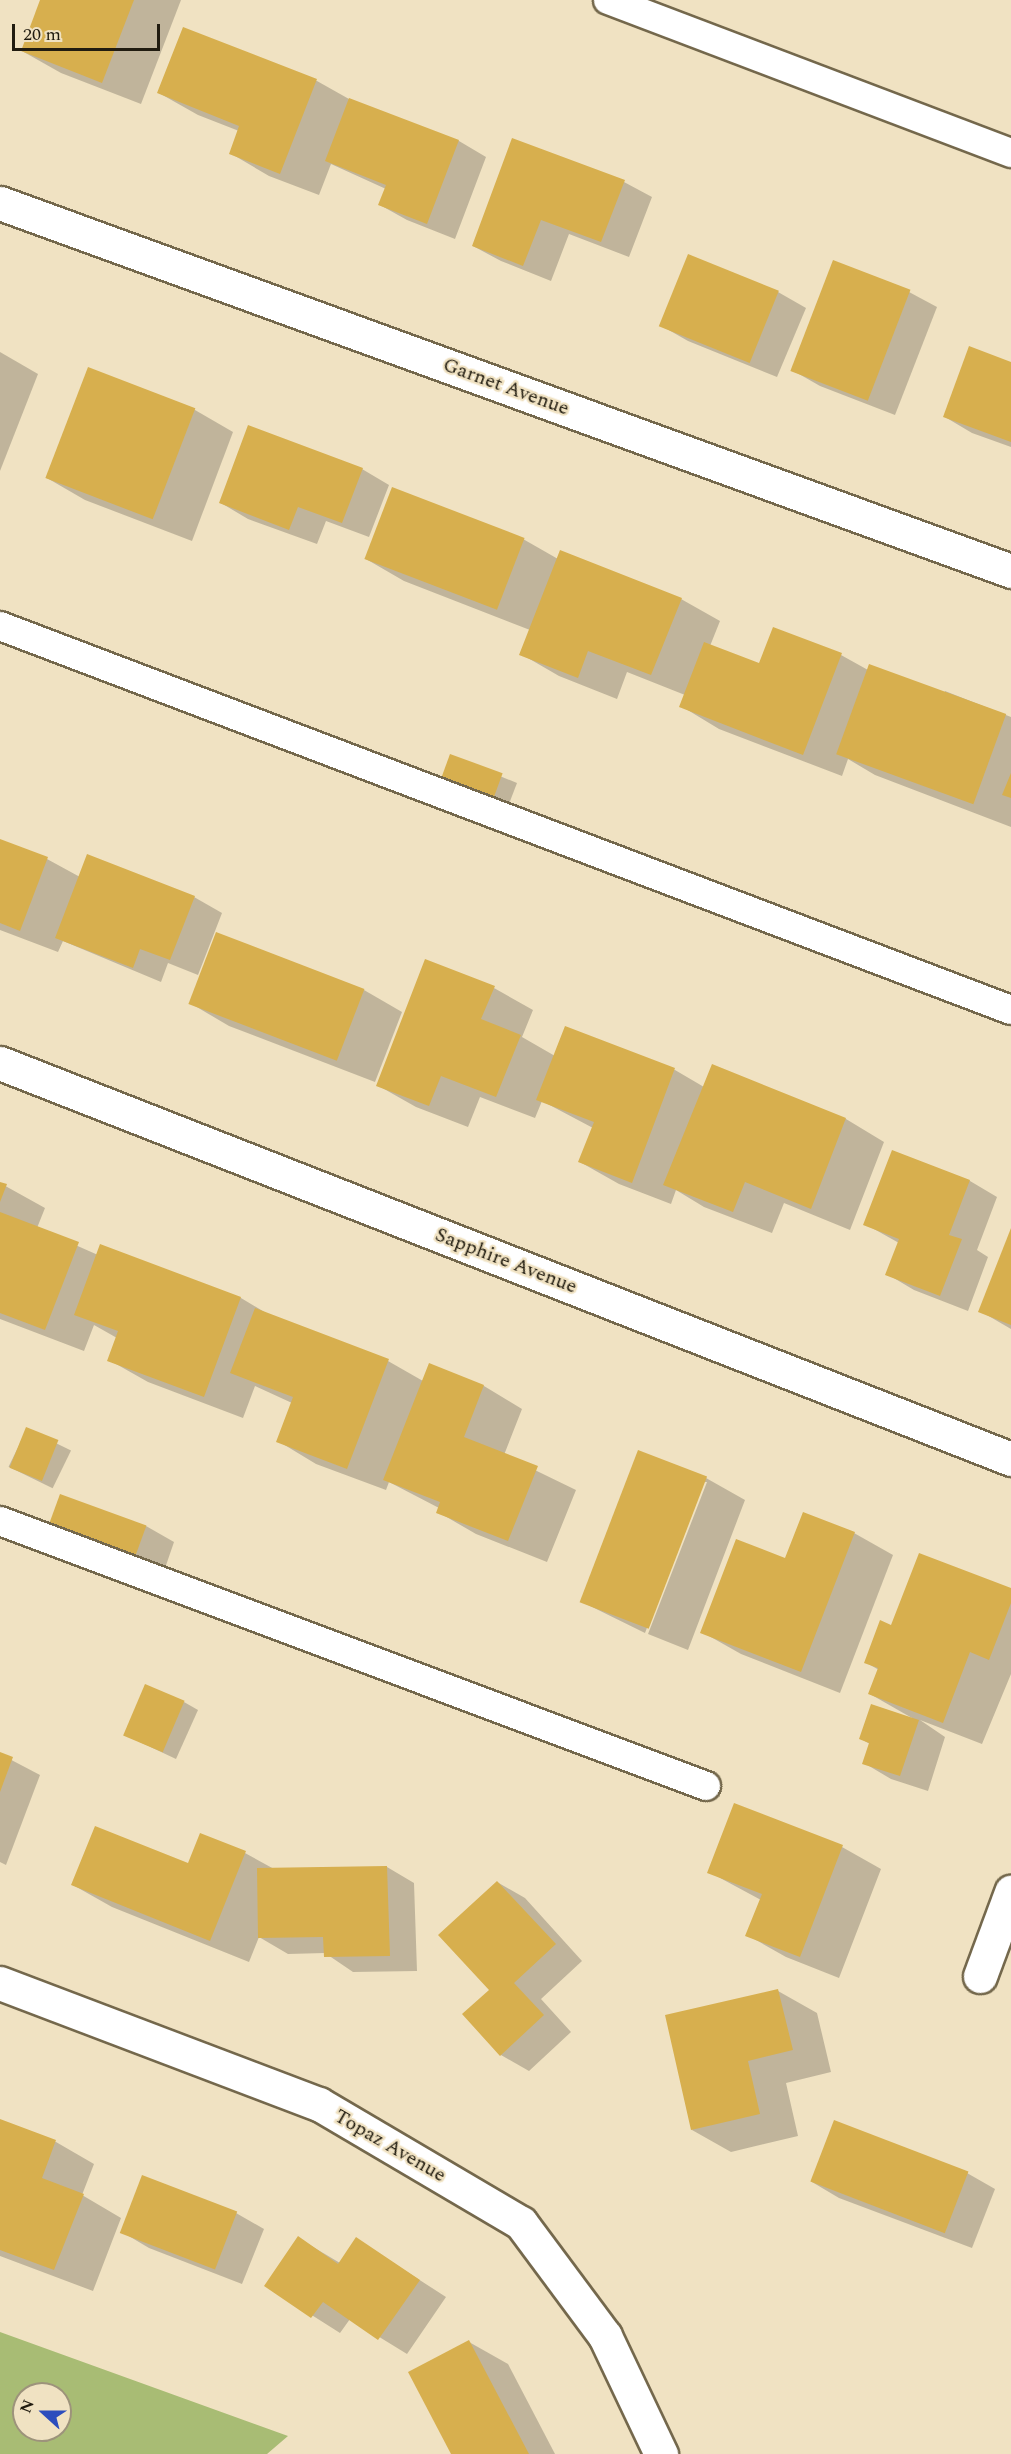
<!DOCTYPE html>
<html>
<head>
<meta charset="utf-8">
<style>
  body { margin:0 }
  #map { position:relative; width:1011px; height:2454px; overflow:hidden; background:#f0e2c2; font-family:Spectral,serif }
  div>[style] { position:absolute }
  .green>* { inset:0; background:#a8bc74 }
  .shadow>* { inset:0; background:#0003; transform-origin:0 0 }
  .building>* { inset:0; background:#d7af4e; transform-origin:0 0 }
  .roads { filter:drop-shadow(2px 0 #74684c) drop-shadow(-2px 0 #74684c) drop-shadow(0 2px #74684c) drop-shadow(0 -2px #74684c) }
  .service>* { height:28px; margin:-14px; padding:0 14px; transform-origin:14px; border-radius:14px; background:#fff }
  .minor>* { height:33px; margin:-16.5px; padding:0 16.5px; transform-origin:16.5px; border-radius:16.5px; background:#fff }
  span { translate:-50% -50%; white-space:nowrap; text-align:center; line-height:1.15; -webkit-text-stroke:4.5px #f0e2c2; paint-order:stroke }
  .street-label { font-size:20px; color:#211c10 }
  .north { position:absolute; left:12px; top:2382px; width:60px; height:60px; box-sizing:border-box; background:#f0e2c2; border:2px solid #9d937b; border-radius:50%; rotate:291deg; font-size:16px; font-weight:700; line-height:24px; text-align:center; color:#211c10 }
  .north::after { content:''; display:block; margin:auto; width:21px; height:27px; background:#2c4dbd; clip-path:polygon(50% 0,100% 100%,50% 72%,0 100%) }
  .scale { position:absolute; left:12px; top:24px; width:148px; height:27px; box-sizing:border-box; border:3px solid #211c10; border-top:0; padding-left:8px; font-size:18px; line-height:21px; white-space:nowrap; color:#211c10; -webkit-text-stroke:4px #f0e2c2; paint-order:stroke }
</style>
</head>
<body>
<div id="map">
  <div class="green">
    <div style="clip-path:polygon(evenodd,0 2332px,288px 2436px,267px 2454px,0 2454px,0 2332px,24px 2394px,60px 2394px,60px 2430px,24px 2430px,24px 2394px)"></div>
  </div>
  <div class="shadow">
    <div style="clip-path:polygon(41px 0,181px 0,141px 104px,61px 73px,22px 51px)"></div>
    <div style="clip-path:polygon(184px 29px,317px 81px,349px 99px,459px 141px,486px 157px,455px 239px,407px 220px,380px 205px,386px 189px,331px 164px,319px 195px,269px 176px,230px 153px,239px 131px,198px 115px,159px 93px)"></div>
    <div style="clip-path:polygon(624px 182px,652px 197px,629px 257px,569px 234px,551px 281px,501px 261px,473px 246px)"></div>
    <div style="clip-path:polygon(778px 292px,806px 308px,777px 377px,688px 341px,660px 325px)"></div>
    <div style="clip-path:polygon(909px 292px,937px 307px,895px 415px,820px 386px,792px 370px)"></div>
    <div style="clip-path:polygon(0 352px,38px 374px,0 471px)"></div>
    <div style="clip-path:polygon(1011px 363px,1011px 447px,972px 433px,945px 417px)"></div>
    <div style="clip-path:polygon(88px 369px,195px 410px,233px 432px,192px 541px,85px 500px,47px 478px)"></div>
    <div style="clip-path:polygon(362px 469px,389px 485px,369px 537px,326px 521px,317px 544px,248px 519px,221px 503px)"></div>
    <div style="clip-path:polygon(523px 539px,558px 559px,681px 599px,720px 621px,710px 646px,760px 665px,841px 655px,868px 670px,944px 694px,945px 691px,1011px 717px,1011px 827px,875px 775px,848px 759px,842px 776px,719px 729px,681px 706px,685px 695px,627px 672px,617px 699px,559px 676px,521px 654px,530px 630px,404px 581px,366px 559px)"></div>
    <div style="clip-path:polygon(451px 756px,517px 783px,507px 809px,455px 790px)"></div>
    <div style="clip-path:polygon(0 840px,47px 859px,80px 877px,194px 897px,222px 913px,198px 975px,168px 963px,161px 982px,63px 941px,58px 952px,0 930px)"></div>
    <div style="clip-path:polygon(494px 988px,533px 1010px,522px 1037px,555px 1056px,565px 1028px,675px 1070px,704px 1087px,713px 1066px,846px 1119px,884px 1142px,850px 1230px,784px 1203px,772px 1233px,704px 1207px,676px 1190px,671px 1204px,619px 1184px,580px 1162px,593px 1128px,542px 1101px,535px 1118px,480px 1097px,468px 1127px,416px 1107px,377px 1085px)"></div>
    <div style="clip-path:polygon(364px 990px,402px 1012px,375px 1082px,229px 1026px,190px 1003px)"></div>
    <div style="clip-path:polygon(893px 1152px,970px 1181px,997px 1197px,977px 1250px,988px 1257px,968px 1311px,914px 1290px,887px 1274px,899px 1243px,865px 1224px)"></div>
    <div style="clip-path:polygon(0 1183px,45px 1208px,37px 1228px,98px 1255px,101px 1246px,241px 1298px,273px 1317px,388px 1361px,423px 1381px,430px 1365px,484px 1386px,522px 1409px,504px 1455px,576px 1490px,547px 1562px,476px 1534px,438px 1512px,439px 1508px,389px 1482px,386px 1490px,316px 1464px,278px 1441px,292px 1403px,255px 1386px,243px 1418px,148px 1382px,109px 1360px,117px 1338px,94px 1325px,84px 1351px,0 1319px)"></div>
    <div style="clip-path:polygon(1011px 1232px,1011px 1329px,980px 1311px)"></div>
    <div style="left:27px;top:1429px;width:49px;height:42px;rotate:26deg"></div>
    <div style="clip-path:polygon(706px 1478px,745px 1500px,688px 1650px,648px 1634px,707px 1482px,703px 1482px,645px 1633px,582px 1602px)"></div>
    <div style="clip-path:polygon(146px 1526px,174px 1542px,163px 1574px,78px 1543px)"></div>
    <div style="clip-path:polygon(854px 1533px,893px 1555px,840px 1693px,741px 1654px,702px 1632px,786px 1560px)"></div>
    <div style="clip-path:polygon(1011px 1590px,1011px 1674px,982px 1744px,920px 1720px,945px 1737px,928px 1791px,891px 1779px,864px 1763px,870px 1744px,861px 1739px,912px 1718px,870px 1694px,879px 1670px,865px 1662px,892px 1627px)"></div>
    <div style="clip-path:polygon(184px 1702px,198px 1710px,176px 1759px,125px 1735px)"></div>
    <div style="clip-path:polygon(0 1754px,40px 1775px,6px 1865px,0 1862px)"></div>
    <div style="clip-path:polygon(842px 1847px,881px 1869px,839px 1978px,786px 1957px,747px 1935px,761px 1900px,709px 1872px)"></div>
    <div style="clip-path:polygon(245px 1853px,274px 1869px,387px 1867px,414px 1883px,417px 1971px,353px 1972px,325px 1953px,288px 1954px,259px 1937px,249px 1962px,112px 1907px,73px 1885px)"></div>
    <div style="clip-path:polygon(497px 1882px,525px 1898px,582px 1961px,541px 1999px,571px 2032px,529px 2071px,501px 2055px,464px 2014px,491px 1990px)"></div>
    <div style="clip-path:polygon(778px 1991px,817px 2013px,831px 2072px,786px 2083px,798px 2136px,731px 2152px,692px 2130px)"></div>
    <div style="clip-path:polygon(0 2120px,56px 2142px,94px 2164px,82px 2195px,121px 2218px,93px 2291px,0 2256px)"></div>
    <div style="clip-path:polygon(967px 2173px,995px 2189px,972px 2248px,839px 2198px,812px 2182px)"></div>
    <div style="clip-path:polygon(236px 2213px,264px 2229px,242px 2284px,149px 2248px,122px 2232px)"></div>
    <div style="clip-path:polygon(298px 2238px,340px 2263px,356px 2239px,446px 2297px,407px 2354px,350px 2319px,340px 2333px,266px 2286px)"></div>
    <div style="clip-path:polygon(469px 2342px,508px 2364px,555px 2454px,453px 2454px)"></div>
  </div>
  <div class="building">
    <div style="clip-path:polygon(40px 0,134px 0,102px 83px,21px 51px)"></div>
    <div style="clip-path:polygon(183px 27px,317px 79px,280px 174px,229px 154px,239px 126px,157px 93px)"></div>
    <div style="clip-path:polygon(349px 98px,459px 140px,427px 224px,378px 205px,386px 185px,325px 161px)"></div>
    <div style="clip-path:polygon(512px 138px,625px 180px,601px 242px,541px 220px,523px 266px,472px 246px)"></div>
    <div style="left:688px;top:254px;width:98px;height:78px;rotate:22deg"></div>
    <div style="left:833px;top:260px;width:83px;height:119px;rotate:21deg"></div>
    <div style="clip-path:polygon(969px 346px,1011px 362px,1011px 442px,943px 417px)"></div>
    <div style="left:88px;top:367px;width:115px;height:119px;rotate:21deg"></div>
    <div style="clip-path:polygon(248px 425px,363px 468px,342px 523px,298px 507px,289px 530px,219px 503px)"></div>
    <div style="left:392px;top:487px;width:142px;height:77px;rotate:21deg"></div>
    <div style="clip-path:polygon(560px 550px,682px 598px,651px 675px,588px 651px,578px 678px,519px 655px)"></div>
    <div style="clip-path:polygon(773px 627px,842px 653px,803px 755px,679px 707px,704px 642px,759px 663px)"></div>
    <div style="left:869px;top:664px;width:146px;height:96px;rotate:20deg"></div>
    <div style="left:450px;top:754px;width:56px;height:30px;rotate:20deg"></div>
    <div style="clip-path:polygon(1011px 773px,1011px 798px,1002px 795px)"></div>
    <div style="clip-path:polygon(0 839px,48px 857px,20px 931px,0 923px)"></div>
    <div style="clip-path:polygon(87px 854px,195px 896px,170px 960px,140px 949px,133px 968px,55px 938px)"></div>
    <div style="left:216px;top:932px;width:159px;height:77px;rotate:21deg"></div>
    <div style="clip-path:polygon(425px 959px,495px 986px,481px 1019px,521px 1035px,496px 1097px,441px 1076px,429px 1106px,376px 1086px)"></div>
    <div style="clip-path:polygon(565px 1026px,675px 1068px,632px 1183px,578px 1162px,594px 1122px,536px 1100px)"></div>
    <div style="clip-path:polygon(712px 1064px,846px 1118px,811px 1209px,745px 1182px,733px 1212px,663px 1185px)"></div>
    <div style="clip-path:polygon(892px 1150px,970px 1180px,949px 1235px,962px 1239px,940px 1296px,885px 1275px,899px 1239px,863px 1225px)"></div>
    <div style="clip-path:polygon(0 1182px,7px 1184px,0 1202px)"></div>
    <div style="clip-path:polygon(0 1212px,79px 1242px,45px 1330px,0 1313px)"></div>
    <div style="clip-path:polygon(1011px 1228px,1011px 1325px,978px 1312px)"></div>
    <div style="clip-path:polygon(100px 1244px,241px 1297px,204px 1397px,107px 1361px,118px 1331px,74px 1315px)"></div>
    <div style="clip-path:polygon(255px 1308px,389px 1359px,347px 1469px,276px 1442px,293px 1397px,230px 1373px)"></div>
    <div style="clip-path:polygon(429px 1363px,484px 1385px,464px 1437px,538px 1466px,508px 1541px,436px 1513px,440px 1502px,383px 1480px)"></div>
    <div style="left:26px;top:1427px;width:35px;height:44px;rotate:22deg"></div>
    <div style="left:638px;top:1450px;width:74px;height:163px;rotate:21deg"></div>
    <div style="left:60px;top:1494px;width:92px;height:36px;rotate:20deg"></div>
    <div style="clip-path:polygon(803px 1512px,855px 1532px,801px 1672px,700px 1633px,736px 1539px,785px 1558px)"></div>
    <div style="clip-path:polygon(919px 1553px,1011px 1588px,1011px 1603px,989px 1660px,970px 1652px,943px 1723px,868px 1694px,878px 1668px,864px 1663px,880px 1620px,891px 1625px)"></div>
    <div style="left:145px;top:1684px;width:43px;height:56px;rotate:23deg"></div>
    <div style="clip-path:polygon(871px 1704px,919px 1720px,900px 1776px,862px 1764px,869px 1743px,859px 1739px)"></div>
    <div style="clip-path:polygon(0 1752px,13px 1757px,0 1792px)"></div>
    <div style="clip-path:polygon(734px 1803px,843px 1845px,800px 1957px,745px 1936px,762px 1894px,707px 1873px)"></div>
    <div style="clip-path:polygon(95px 1826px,188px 1863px,200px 1833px,246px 1851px,210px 1941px,71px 1885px)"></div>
    <div style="clip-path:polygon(387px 1866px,390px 1956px,324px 1957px,323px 1937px,258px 1938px,257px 1868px)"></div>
    <div style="clip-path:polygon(497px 1881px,556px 1944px,514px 1983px,544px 2015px,500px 2056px,462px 2014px,489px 1990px,438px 1935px)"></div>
    <div style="clip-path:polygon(778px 1989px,793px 2050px,748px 2061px,760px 2114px,691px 2130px,665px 2015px)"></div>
    <div style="clip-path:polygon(0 2119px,56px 2140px,42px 2178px,84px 2194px,54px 2270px,0 2250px)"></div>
    <div style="left:834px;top:2120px;width:144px;height:66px;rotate:21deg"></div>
    <div style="left:142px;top:2175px;width:102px;height:62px;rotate:21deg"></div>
    <div style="clip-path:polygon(298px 2236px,338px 2264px,356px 2237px,420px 2280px,378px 2340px,323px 2302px,311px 2318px,264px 2286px)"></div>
    <div style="clip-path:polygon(469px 2340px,529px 2454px,451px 2454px,408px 2372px)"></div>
  </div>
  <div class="roads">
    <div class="service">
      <div style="left:608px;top:0;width:431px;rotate:20.8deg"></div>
      <div style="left:0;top:626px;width:1081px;rotate:20.8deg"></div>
      <div style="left:0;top:1521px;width:754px;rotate:20.57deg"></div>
    </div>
    <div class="minor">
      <div style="left:0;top:203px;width:1076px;rotate:20deg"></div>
      <div style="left:0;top:1063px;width:1086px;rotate:21.39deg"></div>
      <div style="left:980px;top:1976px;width:90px;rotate:-69.7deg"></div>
      <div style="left:0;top:1983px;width:341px;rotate:20.8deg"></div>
      <div style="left:319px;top:2104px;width:234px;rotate:30.5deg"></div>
      <div style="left:521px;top:2223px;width:141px;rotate:53.4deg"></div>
      <div style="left:605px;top:2336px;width:131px;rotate:64.6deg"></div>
    </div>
  </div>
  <div class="street-label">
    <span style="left:506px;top:387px;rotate:20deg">Garnet Avenue</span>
    <span style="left:506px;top:1261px;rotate:21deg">Sapphire Avenue</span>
    <span style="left:390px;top:2146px;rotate:30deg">Topaz Avenue</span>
  </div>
  <div class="north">N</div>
  <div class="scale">20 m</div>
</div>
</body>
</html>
